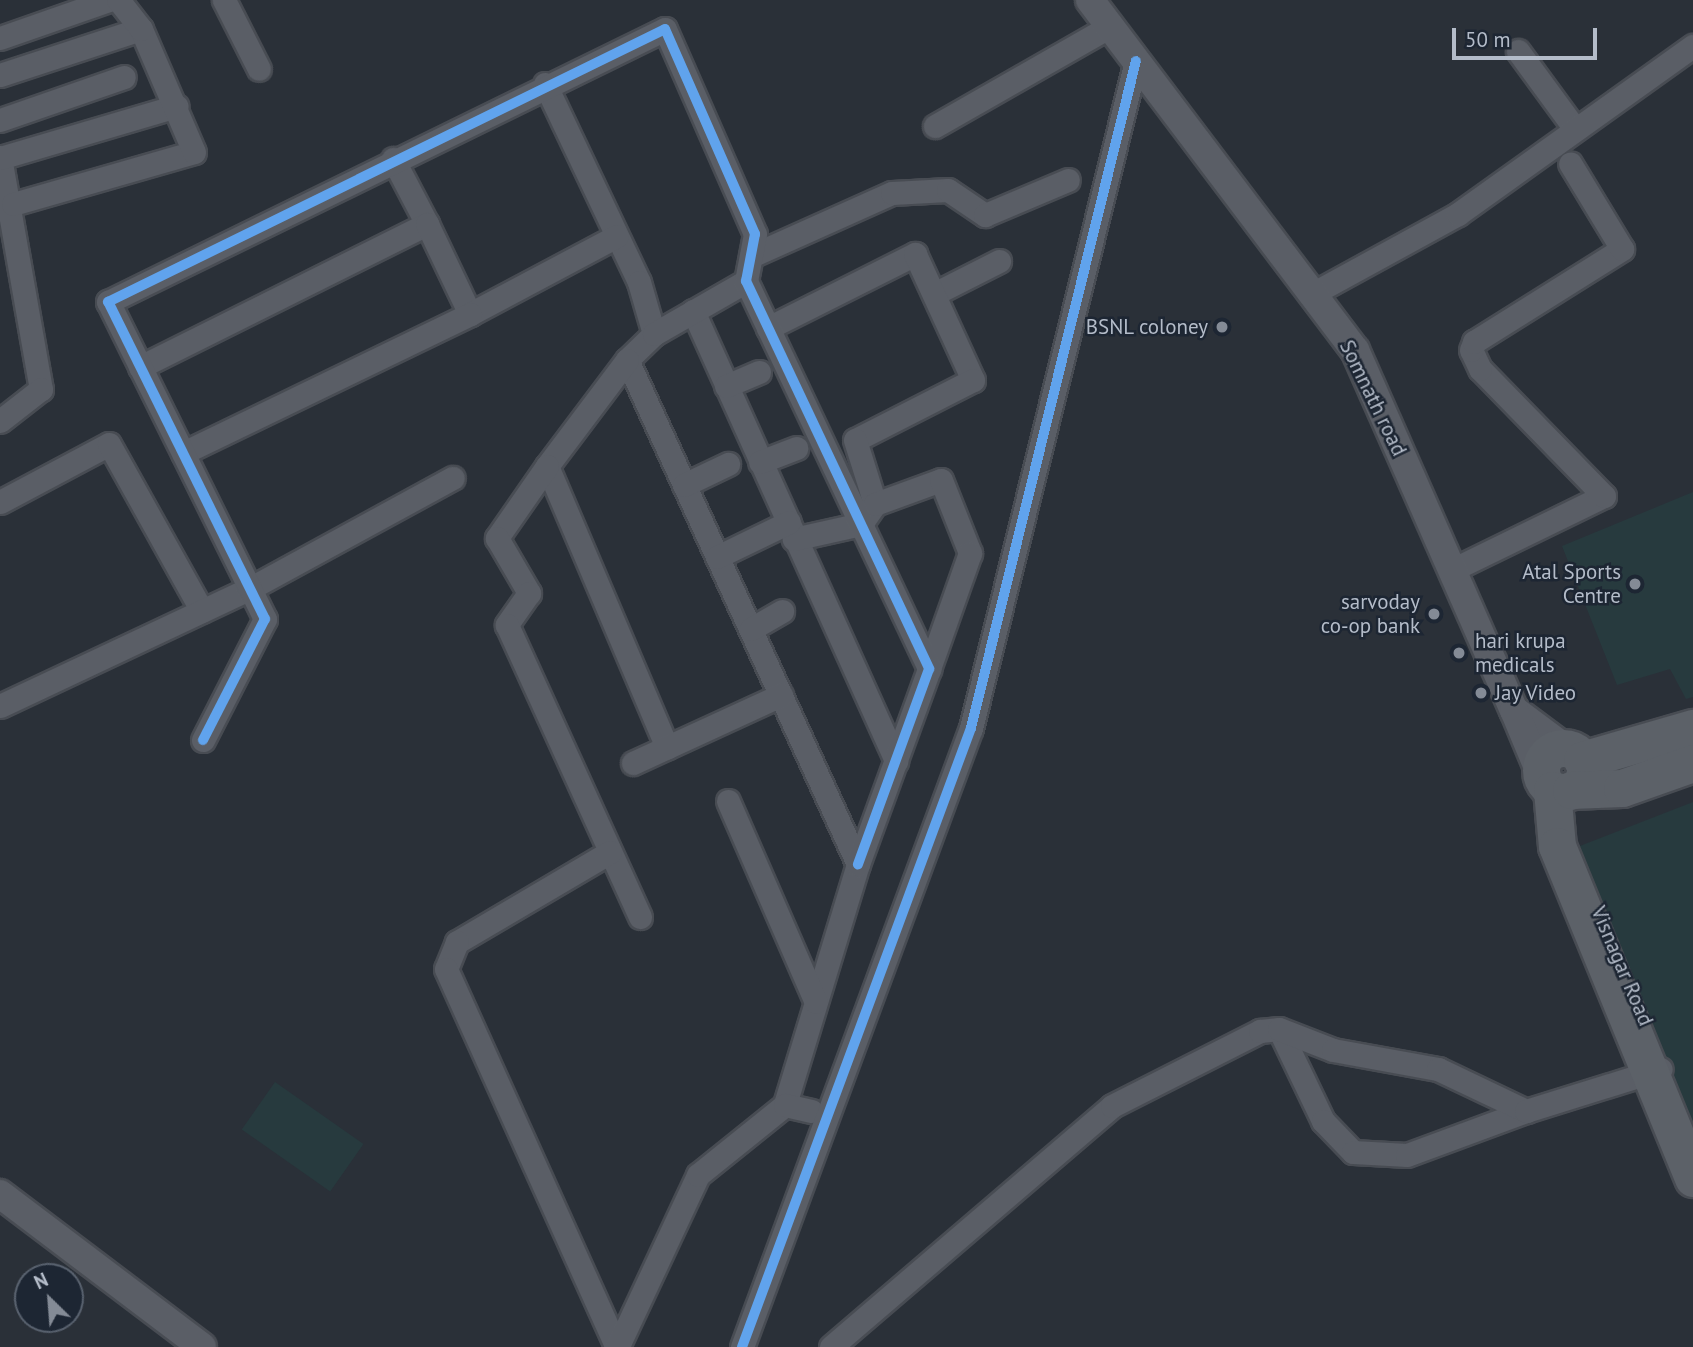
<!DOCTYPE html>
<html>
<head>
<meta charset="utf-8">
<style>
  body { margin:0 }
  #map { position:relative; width:1693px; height:1347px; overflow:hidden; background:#2a3038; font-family:"PT Sans",sans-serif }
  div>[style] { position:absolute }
  .green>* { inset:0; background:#273a3e; transform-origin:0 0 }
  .roads { filter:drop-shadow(2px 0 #484c53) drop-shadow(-2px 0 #484c53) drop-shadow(0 2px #484c53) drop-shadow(0 -2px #484c53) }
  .minor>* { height:23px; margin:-11.5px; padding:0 11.5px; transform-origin:11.5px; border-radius:11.5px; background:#5a5e66 }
  .tertiary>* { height:28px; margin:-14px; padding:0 14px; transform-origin:14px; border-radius:14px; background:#5a5e66 }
  .primary>* { height:37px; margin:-18.5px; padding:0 18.5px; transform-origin:18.5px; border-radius:18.5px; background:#5c6168 }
  .primary>.ring { margin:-18.5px; padding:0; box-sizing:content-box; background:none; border:37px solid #5c6168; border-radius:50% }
  .cycleway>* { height:10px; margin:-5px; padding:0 5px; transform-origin:5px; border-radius:5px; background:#60a3ed }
  .dots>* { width:19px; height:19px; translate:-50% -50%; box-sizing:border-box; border:4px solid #1d2633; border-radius:50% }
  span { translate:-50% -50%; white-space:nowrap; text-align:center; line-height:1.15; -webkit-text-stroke:5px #1d2633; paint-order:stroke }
  .poi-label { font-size:21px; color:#b4bcc9 }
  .right { translate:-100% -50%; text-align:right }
  .left { translate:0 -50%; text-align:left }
  .street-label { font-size:21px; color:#b4bcc9 }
  .north { position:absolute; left:14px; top:1263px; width:70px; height:70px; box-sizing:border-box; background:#1d2633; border:2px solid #59626f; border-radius:50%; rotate:335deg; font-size:19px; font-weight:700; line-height:28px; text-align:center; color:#b4bcc9 }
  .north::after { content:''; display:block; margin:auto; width:24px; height:32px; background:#848b96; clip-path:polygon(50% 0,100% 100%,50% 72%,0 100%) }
  .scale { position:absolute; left:1452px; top:28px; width:145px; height:32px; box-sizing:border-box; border:4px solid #b4bcc9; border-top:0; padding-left:9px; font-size:21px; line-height:24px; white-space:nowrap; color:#b4bcc9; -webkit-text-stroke:5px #1d2633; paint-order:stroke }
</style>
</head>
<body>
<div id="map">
  <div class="green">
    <div style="clip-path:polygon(1693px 492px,1693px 697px,1686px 699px,1670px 669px,1617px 685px,1562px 546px)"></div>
    <div style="clip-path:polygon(1693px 802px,1693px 1137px,1567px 851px)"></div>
    <div style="left:275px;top:1082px;width:108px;height:58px;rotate:35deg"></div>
  </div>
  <div class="roads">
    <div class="minor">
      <div style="left:224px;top:0;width:77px;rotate:63.1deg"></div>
      <div style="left:0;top:38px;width:115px;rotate:-19.2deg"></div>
      <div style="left:1518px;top:51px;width:97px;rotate:53.8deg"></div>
      <div style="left:0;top:75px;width:148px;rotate:-18.1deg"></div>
      <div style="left:545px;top:84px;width:219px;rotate:64.6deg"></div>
      <div style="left:639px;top:282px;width:54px;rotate:73.9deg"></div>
      <div style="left:654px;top:334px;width:37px;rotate:136deg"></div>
      <div style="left:627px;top:360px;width:554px;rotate:65.38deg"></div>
      <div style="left:858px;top:864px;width:252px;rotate:106.9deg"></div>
      <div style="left:0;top:120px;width:131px;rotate:-19.1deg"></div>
      <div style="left:935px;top:126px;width:202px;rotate:-29.7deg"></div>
      <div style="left:0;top:157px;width:236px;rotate:80deg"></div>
      <div style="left:41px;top:389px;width:52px;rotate:142deg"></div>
      <div style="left:0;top:158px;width:184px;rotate:-16.4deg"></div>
      <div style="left:393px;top:159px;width:73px;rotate:62.4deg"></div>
      <div style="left:13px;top:204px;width:188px;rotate:-16deg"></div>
      <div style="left:194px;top:152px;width:134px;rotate:-113.3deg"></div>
      <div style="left:141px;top:29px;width:37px;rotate:-128deg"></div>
      <div style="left:751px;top:256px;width:154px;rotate:-24.1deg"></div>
      <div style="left:892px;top:193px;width:56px;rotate:-3.1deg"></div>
      <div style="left:948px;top:190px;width:45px;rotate:34deg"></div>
      <div style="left:985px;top:215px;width:90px;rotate:-22.9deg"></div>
      <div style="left:934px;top:294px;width:73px;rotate:-26.9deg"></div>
      <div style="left:1312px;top:294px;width:166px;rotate:-28.7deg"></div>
      <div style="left:1458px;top:214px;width:289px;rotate:-35.6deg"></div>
      <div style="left:693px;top:311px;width:494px;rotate:65.7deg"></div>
      <div style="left:768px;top:328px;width:165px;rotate:-26.7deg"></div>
      <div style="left:915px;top:254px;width:139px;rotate:65.3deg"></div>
      <div style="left:973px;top:380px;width:132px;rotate:153deg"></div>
      <div style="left:855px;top:440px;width:67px;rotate:72.6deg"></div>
      <div style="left:875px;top:504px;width:24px;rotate:125deg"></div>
      <div style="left:861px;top:524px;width:69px;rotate:167.4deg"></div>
      <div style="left:654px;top:334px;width:106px;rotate:-29.9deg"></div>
      <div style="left:627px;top:360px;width:133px;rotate:127deg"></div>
      <div style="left:547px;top:466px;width:306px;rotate:66.9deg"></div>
      <div style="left:140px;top:367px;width:321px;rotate:-26.5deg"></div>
      <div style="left:427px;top:224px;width:100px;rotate:64.5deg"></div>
      <div style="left:470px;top:314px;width:166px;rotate:-28deg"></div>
      <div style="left:726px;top:386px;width:36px;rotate:-23deg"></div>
      <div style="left:183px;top:453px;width:319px;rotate:-25.8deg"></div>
      <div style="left:760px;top:462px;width:39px;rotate:-21deg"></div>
      <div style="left:547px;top:466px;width:88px;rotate:124.8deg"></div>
      <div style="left:497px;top:538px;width:64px;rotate:59.8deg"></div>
      <div style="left:529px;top:593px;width:39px;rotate:125deg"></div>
      <div style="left:507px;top:625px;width:321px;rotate:65.5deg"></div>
      <div style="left:684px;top:485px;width:49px;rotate:-25.5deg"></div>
      <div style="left:0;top:502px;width:123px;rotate:-28deg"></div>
      <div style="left:109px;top:444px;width:191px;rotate:60.9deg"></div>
      <div style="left:875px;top:504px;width:70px;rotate:-20deg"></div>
      <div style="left:941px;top:480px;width:79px;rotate:68.3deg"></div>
      <div style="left:970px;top:553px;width:123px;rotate:109.5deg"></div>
      <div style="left:717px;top:557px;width:80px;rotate:-25.9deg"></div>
      <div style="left:1452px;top:570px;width:169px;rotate:-26deg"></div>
      <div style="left:1604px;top:496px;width:177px;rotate:-134.3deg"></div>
      <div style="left:1480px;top:369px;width:21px;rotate:-115deg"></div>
      <div style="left:1471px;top:350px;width:9px;rotate:-69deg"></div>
      <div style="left:1474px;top:342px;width:175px;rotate:-32.1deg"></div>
      <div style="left:1622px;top:249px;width:100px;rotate:-121.2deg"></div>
      <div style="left:751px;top:629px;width:36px;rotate:-30deg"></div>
      <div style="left:0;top:706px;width:275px;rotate:-25.2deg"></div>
      <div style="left:249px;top:589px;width:232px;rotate:-28.6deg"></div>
      <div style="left:203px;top:740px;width:136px;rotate:-62.9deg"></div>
      <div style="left:265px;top:619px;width:354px;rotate:-116.3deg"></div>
      <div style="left:108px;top:302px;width:620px;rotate:-26.11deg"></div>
      <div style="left:665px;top:29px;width:224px;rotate:66.3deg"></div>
      <div style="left:755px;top:234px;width:48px;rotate:100.8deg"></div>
      <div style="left:746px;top:281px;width:429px;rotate:64.7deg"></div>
      <div style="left:929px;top:669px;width:208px;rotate:110deg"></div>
      <div style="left:633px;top:763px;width:163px;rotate:-24.7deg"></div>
      <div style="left:728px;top:801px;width:219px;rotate:66.4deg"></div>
      <div style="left:610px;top:852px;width:178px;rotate:149.5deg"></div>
      <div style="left:457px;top:942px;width:29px;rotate:112deg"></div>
      <div style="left:446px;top:969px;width:415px;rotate:65.7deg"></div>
      <div style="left:1279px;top:1029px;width:102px;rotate:64.4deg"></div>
      <div style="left:1323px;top:1121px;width:43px;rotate:45.9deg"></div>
      <div style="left:1353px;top:1152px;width:54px;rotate:3.2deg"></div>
      <div style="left:1407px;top:1155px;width:127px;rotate:-20.3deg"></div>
      <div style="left:618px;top:1346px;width:189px;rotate:-64.9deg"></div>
      <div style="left:698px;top:1175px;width:112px;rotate:-38.8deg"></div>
      <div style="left:785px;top:1105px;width:27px;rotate:13deg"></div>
      <div style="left:742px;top:1347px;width:660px;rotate:-69.7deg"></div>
      <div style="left:971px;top:728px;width:687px;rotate:-76.11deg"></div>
      <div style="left:831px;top:1347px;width:370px;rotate:-40.6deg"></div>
      <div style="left:1112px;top:1106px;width:166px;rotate:-26.9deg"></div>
      <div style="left:1260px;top:1031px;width:19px;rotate:-6deg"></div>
      <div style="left:1279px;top:1029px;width:58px;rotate:21.3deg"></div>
      <div style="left:1333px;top:1050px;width:107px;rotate:10.3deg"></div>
      <div style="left:1438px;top:1069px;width:98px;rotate:25.5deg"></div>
      <div style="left:1526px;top:1111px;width:141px;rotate:-17.3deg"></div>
    </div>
    <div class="tertiary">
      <div style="left:1090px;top:0;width:439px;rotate:52.9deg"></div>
      <div style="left:1355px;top:350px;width:394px;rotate:66.2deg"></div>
      <div style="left:1514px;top:710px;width:64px;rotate:36.7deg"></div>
      <div style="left:1514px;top:710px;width:70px;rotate:67.4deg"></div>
      <div style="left:0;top:1194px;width:253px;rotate:37.1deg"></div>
    </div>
    <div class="primary">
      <div class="ring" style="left:1541px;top:748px;width:7px;height:7px"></div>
      <div style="left:1582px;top:760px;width:116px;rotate:-16.1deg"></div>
      <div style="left:1552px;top:790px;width:56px;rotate:84.9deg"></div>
      <div style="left:1557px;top:846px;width:359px;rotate:67.7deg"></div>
      <div style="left:1571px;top:790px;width:51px;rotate:-2.2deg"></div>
      <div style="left:1622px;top:788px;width:75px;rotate:-19.4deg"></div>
    </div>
  </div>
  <div class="cycleway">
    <div style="left:203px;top:740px;width:136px;rotate:-62.9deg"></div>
    <div style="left:265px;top:619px;width:354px;rotate:-116.3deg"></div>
    <div style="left:108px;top:302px;width:620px;rotate:-26.11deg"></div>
    <div style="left:665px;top:29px;width:224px;rotate:66.3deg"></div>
    <div style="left:755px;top:234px;width:48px;rotate:100.8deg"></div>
    <div style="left:746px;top:281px;width:429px;rotate:64.7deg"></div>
    <div style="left:929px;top:669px;width:208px;rotate:110deg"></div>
    <div style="left:742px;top:1347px;width:660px;rotate:-69.7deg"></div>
    <div style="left:971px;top:728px;width:687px;rotate:-76.11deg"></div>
  </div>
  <div class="dots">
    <div style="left:1222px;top:327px;background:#848b96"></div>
    <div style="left:1635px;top:584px;background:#848b96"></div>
    <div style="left:1434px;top:614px;background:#848b96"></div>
    <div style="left:1459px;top:653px;background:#848b96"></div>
    <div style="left:1481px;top:693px;background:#848b96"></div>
  </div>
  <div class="poi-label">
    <span class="right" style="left:1208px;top:327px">BSNL coloney</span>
    <span class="right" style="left:1621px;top:584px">Atal Sports<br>Centre</span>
    <span class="right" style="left:1420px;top:614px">sarvoday<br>co-op bank</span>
    <span class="left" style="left:1475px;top:653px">hari krupa<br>medicals</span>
    <span class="left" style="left:1495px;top:693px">Jay Video</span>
  </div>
  <div class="street-label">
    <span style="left:1373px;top:398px;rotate:64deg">Somnath road</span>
    <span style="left:1622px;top:966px;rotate:67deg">Visnagar Road</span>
  </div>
  <div class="north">N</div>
  <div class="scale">50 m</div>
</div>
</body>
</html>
